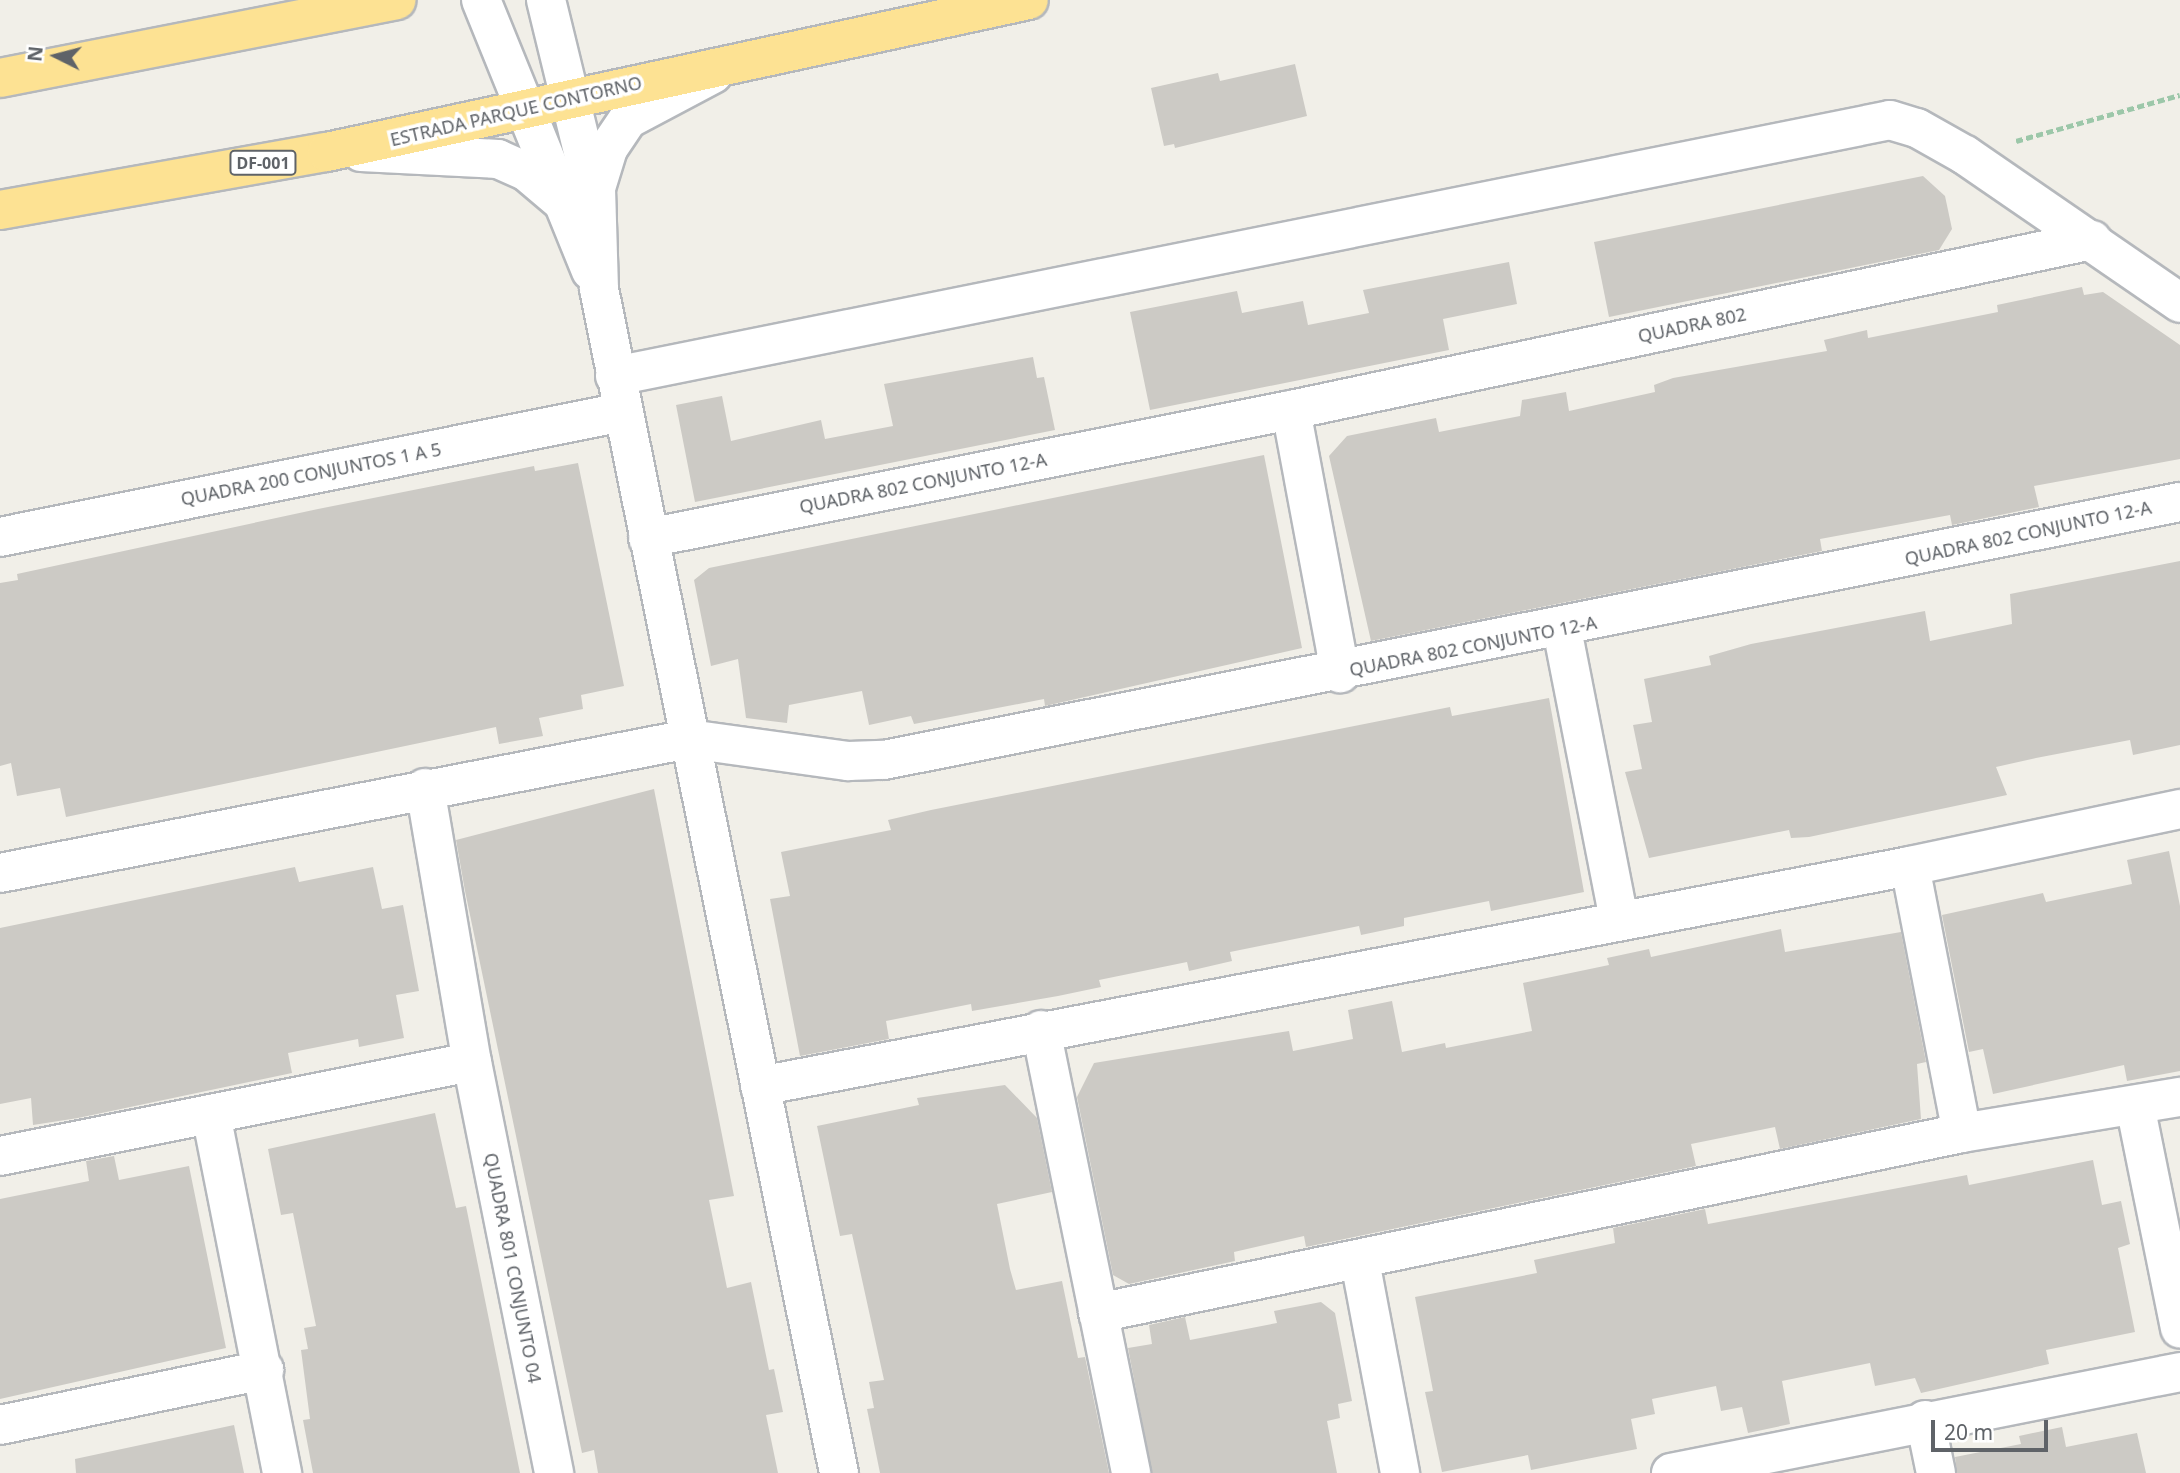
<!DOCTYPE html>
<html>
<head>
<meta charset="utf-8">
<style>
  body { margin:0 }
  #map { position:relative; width:2180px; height:1473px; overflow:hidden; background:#f1efe8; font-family:"Noto Sans",sans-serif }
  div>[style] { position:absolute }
  .building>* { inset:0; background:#cccac5 }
  .path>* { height:4.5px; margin-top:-2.25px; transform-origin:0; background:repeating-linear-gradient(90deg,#9cc7a9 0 7px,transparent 0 10.5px) }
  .roads { filter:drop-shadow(2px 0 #b5b8bc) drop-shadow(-2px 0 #b5b8bc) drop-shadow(0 2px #b5b8bc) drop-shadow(0 -2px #b5b8bc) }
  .street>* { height:38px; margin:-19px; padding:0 19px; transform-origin:19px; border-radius:19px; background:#fff }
  .secondary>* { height:38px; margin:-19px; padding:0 19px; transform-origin:19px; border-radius:19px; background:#fff }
  .highway>* { height:38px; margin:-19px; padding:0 19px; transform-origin:19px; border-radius:19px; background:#fde293 }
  span { translate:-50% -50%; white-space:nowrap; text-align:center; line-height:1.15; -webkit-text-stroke:7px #fff; paint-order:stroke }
  .shield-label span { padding:2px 5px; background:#fff; border:2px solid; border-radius:5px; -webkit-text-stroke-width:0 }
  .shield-label { font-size:16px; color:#5f6368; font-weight:700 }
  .street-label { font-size:18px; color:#5f6368 }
  .north { position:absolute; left:21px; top:21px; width:70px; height:70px; -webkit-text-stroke:5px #fff; paint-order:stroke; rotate:276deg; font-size:19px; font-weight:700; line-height:28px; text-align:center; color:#5f6368 }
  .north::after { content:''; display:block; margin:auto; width:24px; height:32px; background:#5f6368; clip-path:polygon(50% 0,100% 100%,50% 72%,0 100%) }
  .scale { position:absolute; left:1931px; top:1420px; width:117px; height:32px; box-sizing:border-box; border:4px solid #5f6368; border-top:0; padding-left:9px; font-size:21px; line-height:24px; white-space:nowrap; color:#5f6368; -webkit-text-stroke:5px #fff; paint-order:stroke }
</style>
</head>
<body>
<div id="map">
  <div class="building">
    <div style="clip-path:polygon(1295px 64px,1307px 116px,1175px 148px,1174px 144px,1164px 146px,1151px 88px,1218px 73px,1220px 81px)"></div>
    <div style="clip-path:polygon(1923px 176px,1945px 196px,1952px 229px,1939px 250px,1609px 317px,1594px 242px)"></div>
    <div style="clip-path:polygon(1509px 262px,1517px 304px,1443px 319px,1449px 350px,1150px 410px,1130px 312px,1237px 291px,1242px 313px,1303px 301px,1308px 325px,1369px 313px,1363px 290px)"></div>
    <div style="clip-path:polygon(2082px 287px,2084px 295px,2103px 292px,2180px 345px,2180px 459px,2034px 486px,2039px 507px,1952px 525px,1950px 515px,1820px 539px,1822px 551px,1371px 641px,1329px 456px,1347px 436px,1436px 418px,1439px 432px,1520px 416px,1522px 400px,1566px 392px,1569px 411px,1655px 392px,1654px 385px,1673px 378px,1827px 351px,1824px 340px,1867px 330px,1868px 338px,1998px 312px,1997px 305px)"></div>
    <div style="clip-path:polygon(1033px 357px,1037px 378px,1044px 377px,1055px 430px,695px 502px,676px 405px,722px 396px,731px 441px,821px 420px,825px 439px,893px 426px,884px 384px)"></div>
    <div style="clip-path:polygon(1264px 455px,1302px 648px,1045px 706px,1044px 699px,914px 724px,911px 716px,869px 725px,862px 691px,789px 705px,787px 723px,746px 718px,738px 659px,711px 666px,694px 580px,709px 568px)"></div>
    <div style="clip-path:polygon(578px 463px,624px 686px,581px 695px,583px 709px,539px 718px,543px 736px,499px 744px,496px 727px,66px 817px,60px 788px,17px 796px,11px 763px,0 766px,0 583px,18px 580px,17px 574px,318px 509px,534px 466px,535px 471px)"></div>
    <div style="clip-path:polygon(2180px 561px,2180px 745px,2133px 755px,2130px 740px,2036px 758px,1996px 767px,2007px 795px,1809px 837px,1791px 838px,1789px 830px,1649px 858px,1625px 772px,1642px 769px,1633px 725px,1652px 722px,1644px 679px,1711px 665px,1709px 656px,1751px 644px,1925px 611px,1930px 641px,2012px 624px,2010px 594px)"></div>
    <div style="clip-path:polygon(1549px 698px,1584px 892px,1491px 911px,1489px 901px,1404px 918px,1404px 926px,1361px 935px,1359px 926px,1230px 952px,1232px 961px,1189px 971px,1187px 962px,1099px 980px,1101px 987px,1058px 996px,972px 1011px,971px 1004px,886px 1021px,889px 1039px,800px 1056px,770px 899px,790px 896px,781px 852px,891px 830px,888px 820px,931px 810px,1450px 707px,1452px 716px)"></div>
    <div style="clip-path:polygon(654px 789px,734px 1196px,709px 1200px,727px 1288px,751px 1282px,769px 1370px,774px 1369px,783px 1412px,766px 1415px,778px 1473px,598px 1473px,594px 1450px,582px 1453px,465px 891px,456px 840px)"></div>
    <div style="clip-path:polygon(2169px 851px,2180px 906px,2180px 1071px,2127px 1081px,2124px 1065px,1993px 1094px,1983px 1049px,1969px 1052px,1942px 915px,2043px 893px,2046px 902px,2132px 884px,2127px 860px)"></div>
    <div style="clip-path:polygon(295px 867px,299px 882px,373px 867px,382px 909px,403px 905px,419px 991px,396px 995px,404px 1038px,359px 1047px,358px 1039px,288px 1053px,292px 1073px,78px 1118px,33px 1125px,31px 1098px,0 1104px,0 928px)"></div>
    <div style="clip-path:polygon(1781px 929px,1785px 952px,1901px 932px,1926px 1062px,1917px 1064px,1921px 1119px,1780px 1149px,1775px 1127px,1691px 1144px,1696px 1166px,1306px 1247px,1304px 1236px,1234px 1252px,1235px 1261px,1129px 1284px,1113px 1275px,1077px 1097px,1094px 1063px,1289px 1031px,1293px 1051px,1353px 1039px,1348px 1010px,1392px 1001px,1402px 1052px,1445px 1043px,1446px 1048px,1532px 1031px,1523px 983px,1609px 965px,1607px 958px,1649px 949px,1651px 957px)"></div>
    <div style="clip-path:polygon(1005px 1085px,1037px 1118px,1052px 1192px,997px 1204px,1010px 1269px,1016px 1290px,1062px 1281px,1078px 1358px,1085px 1357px,1109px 1473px,880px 1473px,867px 1409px,874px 1408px,869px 1382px,884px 1380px,852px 1234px,840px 1236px,817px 1126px,919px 1105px,917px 1098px)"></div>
    <div style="clip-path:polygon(435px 1113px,456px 1208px,466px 1206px,520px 1473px,313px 1473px,303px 1420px,310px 1419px,301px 1350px,308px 1349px,304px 1328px,316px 1326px,293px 1213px,281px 1215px,268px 1149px)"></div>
    <div style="clip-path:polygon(114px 1156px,119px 1180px,189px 1166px,226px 1348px,0 1399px,0 1199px,89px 1181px,86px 1161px)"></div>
    <div style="clip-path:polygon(2093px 1160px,2102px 1205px,2121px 1201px,2130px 1244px,2118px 1248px,2135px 1332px,2046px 1350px,2049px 1364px,1921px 1393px,1915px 1378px,1875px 1386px,1870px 1363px,1782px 1381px,1790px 1424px,1748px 1433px,1742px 1407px,1721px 1411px,1716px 1386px,1652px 1399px,1655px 1414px,1631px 1419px,1637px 1449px,1531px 1470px,1528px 1455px,1442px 1472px,1425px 1392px,1433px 1391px,1415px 1297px,1537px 1273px,1534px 1260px,1615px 1243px,1613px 1228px,1705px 1209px,1708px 1224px,1967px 1175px,1969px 1185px)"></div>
    <div style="clip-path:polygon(1321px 1302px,1335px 1313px,1352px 1401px,1338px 1404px,1340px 1418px,1327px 1421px,1337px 1473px,1152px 1473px,1128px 1348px,1152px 1344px,1149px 1325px,1185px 1317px,1190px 1340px,1277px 1323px,1274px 1311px)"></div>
    <div style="clip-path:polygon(234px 1425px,244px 1473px,76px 1473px,75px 1459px)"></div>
    <div style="clip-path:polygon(2062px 1427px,2066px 1447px,2137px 1433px,2146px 1473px,1957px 1473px,1955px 1457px,2021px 1444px,2019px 1436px)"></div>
  </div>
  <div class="path">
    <div style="left:2016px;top:141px;width:170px;rotate:-15.7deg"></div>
  </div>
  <div class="roads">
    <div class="street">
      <div style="left:615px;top:376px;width:1300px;rotate:-11.35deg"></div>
      <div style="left:1890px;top:120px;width:28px;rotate:17deg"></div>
      <div style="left:1917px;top:128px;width:55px;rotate:29.4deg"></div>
      <div style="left:1965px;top:155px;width:261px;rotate:34.5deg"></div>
      <div style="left:1291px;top:410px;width:268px;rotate:79.4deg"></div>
      <div style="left:648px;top:538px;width:656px;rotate:-11.26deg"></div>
      <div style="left:1291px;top:410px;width:819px;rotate:-11.98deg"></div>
      <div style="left:1562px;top:629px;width:296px;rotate:78.9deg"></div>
      <div style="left:425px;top:788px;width:278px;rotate:80.3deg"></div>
      <div style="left:472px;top:1062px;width:419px;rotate:78.7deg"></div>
      <div style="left:1910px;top:866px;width:272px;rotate:79deg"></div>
      <div style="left:0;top:873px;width:702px;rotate:-11.01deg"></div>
      <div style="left:689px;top:739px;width:161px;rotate:7.9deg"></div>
      <div style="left:848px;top:761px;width:36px;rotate:-2deg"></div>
      <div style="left:884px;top:760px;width:1321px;rotate:-11.26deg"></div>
      <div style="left:1041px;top:1030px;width:452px;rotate:78.5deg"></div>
      <div style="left:760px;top:1086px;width:1171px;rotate:-10.83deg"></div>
      <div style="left:1910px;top:866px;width:276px;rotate:-11.9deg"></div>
      <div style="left:2135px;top:1105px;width:228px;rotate:78.6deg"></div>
      <div style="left:211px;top:1114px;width:366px;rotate:78.8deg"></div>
      <div style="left:0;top:1156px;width:481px;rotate:-11.3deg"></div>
      <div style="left:1360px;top:1261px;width:216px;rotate:79.3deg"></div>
      <div style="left:1098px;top:1313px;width:883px;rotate:-11.77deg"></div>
      <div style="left:1962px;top:1133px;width:221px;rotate:-9.4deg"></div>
      <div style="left:1925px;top:1420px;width:54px;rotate:78.3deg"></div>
      <div style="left:0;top:1425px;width:270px;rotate:-11.8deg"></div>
      <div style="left:1671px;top:1473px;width:519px;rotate:-11.22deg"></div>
    </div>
    <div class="secondary">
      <div style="left:481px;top:0;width:292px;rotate:67.9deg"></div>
      <div style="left:546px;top:0;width:203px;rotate:76.3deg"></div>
      <div style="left:713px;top:74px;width:96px;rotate:152.1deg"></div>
      <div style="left:628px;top:119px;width:36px;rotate:124deg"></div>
      <div style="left:608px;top:149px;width:41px;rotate:107.1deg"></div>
      <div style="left:596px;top:188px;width:101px;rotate:88.3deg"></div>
      <div style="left:599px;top:289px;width:1208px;rotate:78.54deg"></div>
      <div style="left:361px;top:152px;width:137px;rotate:2.9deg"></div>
      <div style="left:498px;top:159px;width:32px;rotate:24deg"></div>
      <div style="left:527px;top:172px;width:43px;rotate:40.3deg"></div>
      <div style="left:0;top:537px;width:634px;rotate:-11.36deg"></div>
    </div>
    <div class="highway">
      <div style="left:0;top:78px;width:404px;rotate:-11.1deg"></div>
      <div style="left:0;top:210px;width:332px;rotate:-10.1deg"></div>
      <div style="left:327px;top:152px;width:718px;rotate:-12.22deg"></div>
    </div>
  </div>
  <div class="shield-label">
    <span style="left:263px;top:163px">DF-001</span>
  </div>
  <div class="street-label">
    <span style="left:516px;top:111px;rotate:-13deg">ESTRADA PARQUE CONTORNO</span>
    <span style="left:1692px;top:325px;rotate:-12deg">QUADRA 802</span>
    <span style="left:311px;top:474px;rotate:-11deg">QUADRA 200 CONJUNTOS 1 A 5</span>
    <span style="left:923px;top:483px;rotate:-11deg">QUADRA 802 CONJUNTO 12-A</span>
    <span style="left:2028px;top:533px;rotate:-12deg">QUADRA 802 CONJUNTO 12-A</span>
    <span style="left:1473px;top:646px;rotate:-11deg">QUADRA 802 CONJUNTO 12-A</span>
    <span style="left:513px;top:1268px;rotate:79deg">QUADRA 801 CONJUNTO 04</span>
  </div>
  <div class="north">N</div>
  <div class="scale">20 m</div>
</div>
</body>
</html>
